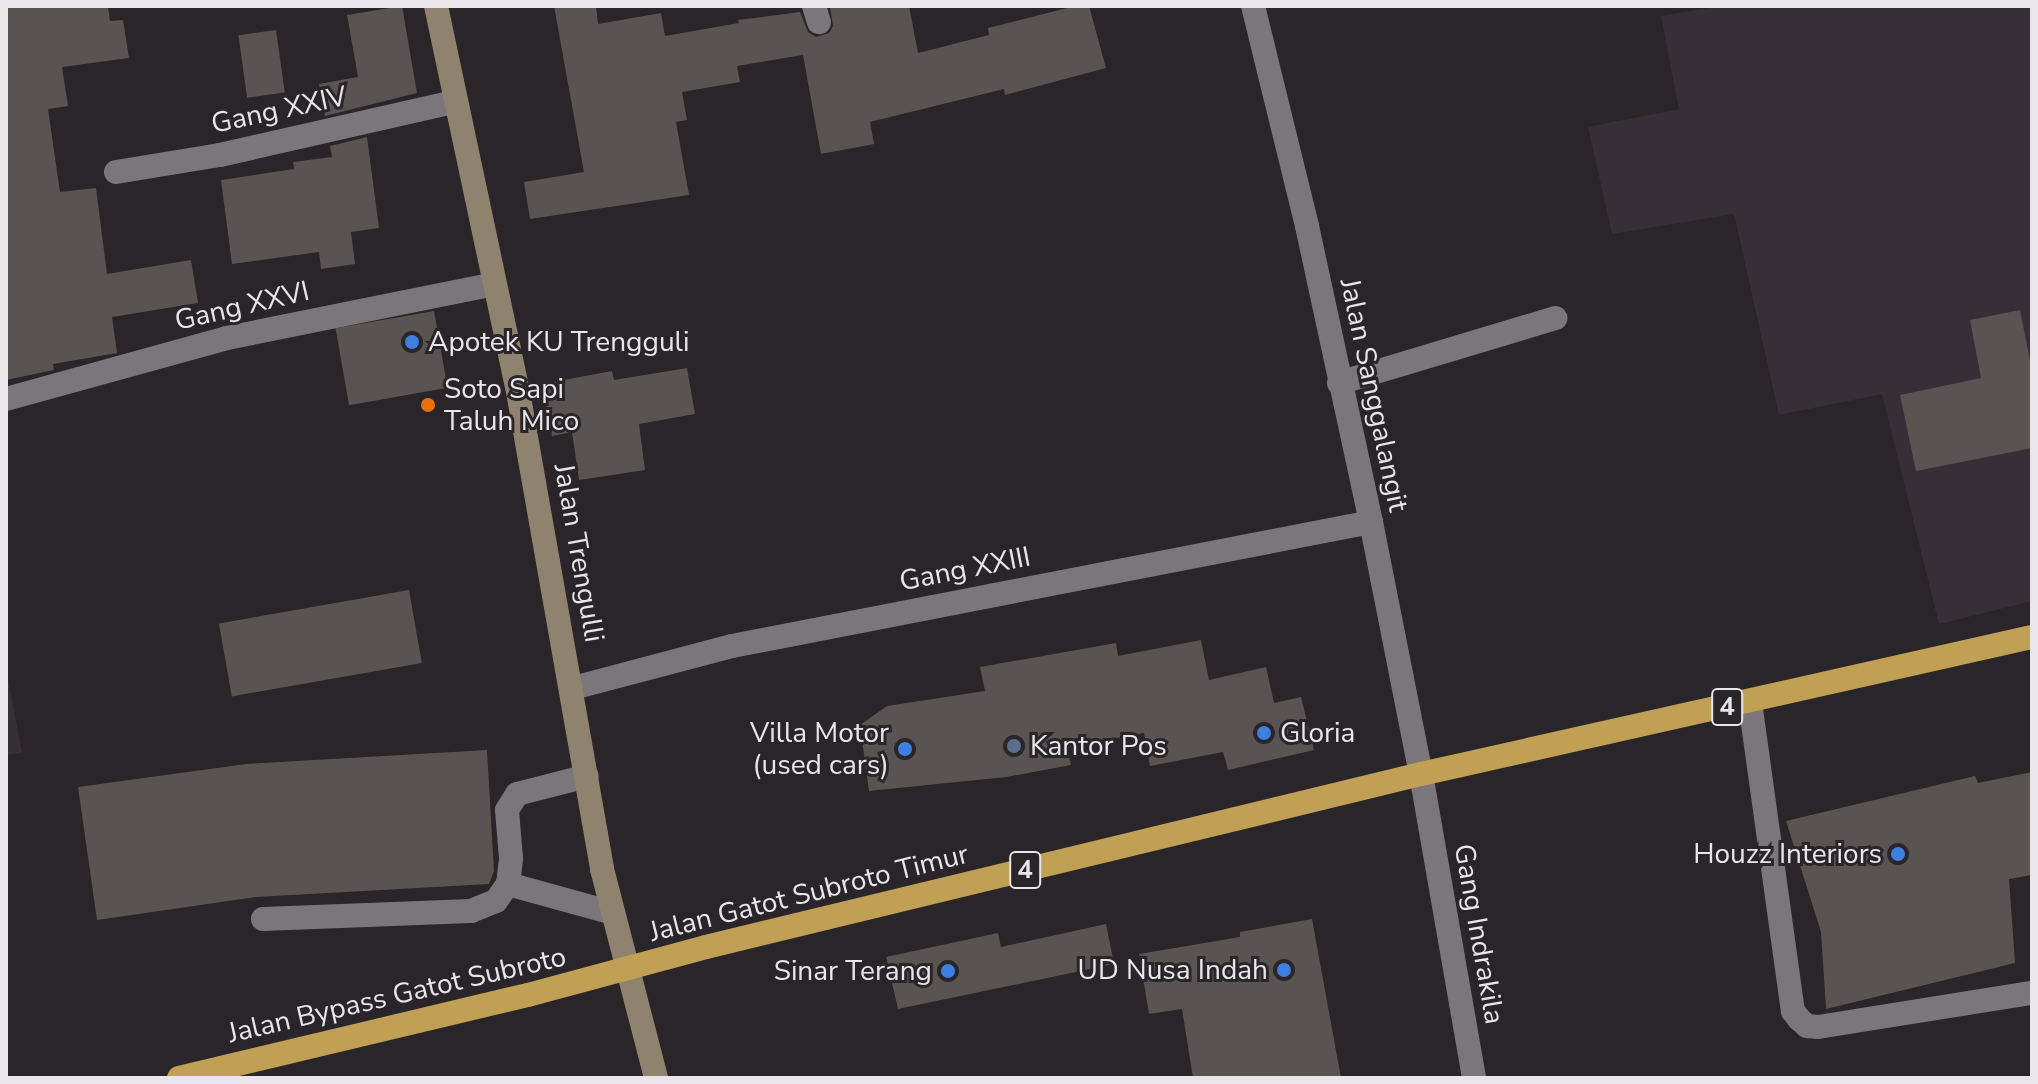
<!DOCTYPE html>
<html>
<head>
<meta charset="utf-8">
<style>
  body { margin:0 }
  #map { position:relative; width:2038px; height:1084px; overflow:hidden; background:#292529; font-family:"Nunito Sans",sans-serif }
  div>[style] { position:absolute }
  .built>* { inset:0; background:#372f37 }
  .building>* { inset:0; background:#595451; transform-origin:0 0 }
  .lane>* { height:24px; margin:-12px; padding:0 12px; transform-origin:12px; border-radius:12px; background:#7a767a }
  .street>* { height:24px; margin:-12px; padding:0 12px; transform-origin:12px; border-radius:12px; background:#7a767a }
  .secondary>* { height:24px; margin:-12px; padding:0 12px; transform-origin:12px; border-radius:12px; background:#8f836f }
  .highway>* { height:24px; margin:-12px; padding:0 12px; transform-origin:12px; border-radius:12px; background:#c0a055 }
  .dots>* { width:22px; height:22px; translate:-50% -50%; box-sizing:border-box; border:4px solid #292529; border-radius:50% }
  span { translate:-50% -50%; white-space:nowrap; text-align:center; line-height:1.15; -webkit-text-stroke:6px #292529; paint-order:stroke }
  .shield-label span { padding:2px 6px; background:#292529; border:2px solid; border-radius:6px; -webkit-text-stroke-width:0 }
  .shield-label { font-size:26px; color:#e9e6e9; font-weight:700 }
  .street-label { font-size:28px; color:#e9e6e9 }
  .poi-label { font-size:28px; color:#e9e6e9 }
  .left { translate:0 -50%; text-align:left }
  .right { translate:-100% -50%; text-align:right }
  .frame { position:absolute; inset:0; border:8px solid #e9e6e9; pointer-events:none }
</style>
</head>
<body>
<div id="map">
  <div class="built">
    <div style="clip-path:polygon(1720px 6px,2032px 6px,2032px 601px,1939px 624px,1882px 394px,1779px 415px,1734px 214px,1612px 234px,1588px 127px,1679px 109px,1661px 16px)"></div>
    <div style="clip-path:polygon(6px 667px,22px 753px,6px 755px)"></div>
  </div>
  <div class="building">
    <div style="clip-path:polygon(6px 6px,108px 6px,110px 21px,123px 20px,129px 58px,62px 67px,68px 106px,48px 109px,60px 192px,96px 188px,107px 274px,191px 260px,198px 303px,112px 317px,117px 353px,53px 364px,54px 370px,6px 380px)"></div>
    <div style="clip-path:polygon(402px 6px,417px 93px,325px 116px,319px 84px,358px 77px,347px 15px)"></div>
    <div style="clip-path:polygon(554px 6px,596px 6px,598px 24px,661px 13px,665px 36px,739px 23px,738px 20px,800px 12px,808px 32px,816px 37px,829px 33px,833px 26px,830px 7px,909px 6px,918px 53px,989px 35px,988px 28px,1075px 6px,1089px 6px,1106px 68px,1005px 95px,1004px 89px,870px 122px,874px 144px,821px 154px,803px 55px,737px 66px,740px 82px,682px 92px,687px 120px,676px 122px,689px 195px,530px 219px,524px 182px,584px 172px)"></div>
    <div style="left:276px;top:30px;width:63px;height:38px;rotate:82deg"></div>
    <div style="clip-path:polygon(367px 137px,379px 228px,351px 232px,355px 264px,321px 269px,319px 252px,232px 264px,221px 180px,294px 169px,293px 162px,332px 157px,330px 146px)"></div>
    <div style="clip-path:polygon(2020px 310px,2032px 370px,2032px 448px,1916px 471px,1900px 395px,1981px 378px,1970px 320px)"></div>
    <div style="left:434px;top:311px;width:78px;height:100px;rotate:80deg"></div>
    <div style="clip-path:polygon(687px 368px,695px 414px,639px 424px,645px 470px,579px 480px,572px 432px,552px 436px,542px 384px,612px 371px,614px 380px)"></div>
    <div style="left:409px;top:590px;width:74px;height:193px;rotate:80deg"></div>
    <div style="clip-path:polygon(1201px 640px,1209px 680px,1266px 667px,1274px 703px,1301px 697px,1314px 750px,1228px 770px,1223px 752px,1150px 766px,1144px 733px,1067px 747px,1071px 765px,1006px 777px,869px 791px,860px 725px,887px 706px,985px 691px,980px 667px,1116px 643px,1118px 656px)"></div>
    <div style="clip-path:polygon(487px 750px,494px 871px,489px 884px,256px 897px,97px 920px,78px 787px,246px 764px)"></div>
    <div style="clip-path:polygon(2032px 772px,2032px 875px,2009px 879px,2015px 963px,1826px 1009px,1821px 932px,1786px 821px,1975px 776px,1978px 783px)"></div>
    <div style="clip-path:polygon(1312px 919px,1341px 1078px,1193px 1078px,1182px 1009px,1149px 1014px,1139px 954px,1240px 937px,1240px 932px)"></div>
    <div style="clip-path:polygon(1106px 924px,1114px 964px,898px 1009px,886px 957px,998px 933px,1001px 947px)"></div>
  </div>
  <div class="lane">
    <div style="left:1750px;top:702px;width:312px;rotate:82.1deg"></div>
    <div style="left:1793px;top:1011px;width:10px;rotate:53deg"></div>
    <div style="left:1799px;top:1019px;width:11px;rotate:41deg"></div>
    <div style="left:1807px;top:1026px;width:11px;rotate:5deg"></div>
    <div style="left:1818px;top:1027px;width:216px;rotate:-9.1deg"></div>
    <div style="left:508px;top:884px;width:109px;rotate:15.4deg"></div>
    <div style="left:263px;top:919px;width:208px;rotate:-2.2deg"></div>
    <div style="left:471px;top:911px;width:27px;rotate:-22deg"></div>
    <div style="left:496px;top:901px;width:21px;rotate:-55deg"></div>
    <div style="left:508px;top:884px;width:26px;rotate:-83deg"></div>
    <div style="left:511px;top:858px;width:48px;rotate:-94.8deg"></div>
    <div style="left:507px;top:810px;width:19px;rotate:-58deg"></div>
    <div style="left:517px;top:794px;width:72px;rotate:-14.4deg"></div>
  </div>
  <div class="street">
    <div style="left:814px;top:6px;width:17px;rotate:73deg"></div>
    <div style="left:1253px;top:6px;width:227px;rotate:76.2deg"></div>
    <div style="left:1307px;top:226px;width:303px;rotate:77.8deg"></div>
    <div style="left:1371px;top:522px;width:257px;rotate:78.8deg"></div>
    <div style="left:1421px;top:774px;width:309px;rotate:80.1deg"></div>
    <div style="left:116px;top:172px;width:105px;rotate:-9.3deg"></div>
    <div style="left:220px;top:155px;width:240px;rotate:-12.8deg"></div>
    <div style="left:1339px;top:383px;width:226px;rotate:-16.7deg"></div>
    <div style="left:6px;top:399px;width:229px;rotate:-15.4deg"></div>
    <div style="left:227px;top:338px;width:272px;rotate:-11.4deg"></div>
    <div style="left:573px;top:688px;width:164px;rotate:-14.8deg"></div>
    <div style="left:732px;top:646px;width:651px;rotate:-10.98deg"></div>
  </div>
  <div class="secondary">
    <div style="left:436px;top:6px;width:389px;rotate:78deg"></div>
    <div style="left:517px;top:386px;width:490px;rotate:80deg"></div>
    <div style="left:602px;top:869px;width:216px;rotate:75.5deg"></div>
  </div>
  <div class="highway">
    <div style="left:179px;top:1078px;width:359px;rotate:-13.4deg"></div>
    <div style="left:528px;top:995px;width:184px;rotate:-15.1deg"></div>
    <div style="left:706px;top:947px;width:736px;rotate:-13.6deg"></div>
    <div style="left:1421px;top:774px;width:626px;rotate:-12.64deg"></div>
  </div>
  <div class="dots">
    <div style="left:412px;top:342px;background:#3f7fe0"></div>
    <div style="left:428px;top:405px;background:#e8710a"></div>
    <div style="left:1264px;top:733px;background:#3f7fe0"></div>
    <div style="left:1014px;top:746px;background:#5c6f8a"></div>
    <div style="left:905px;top:749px;background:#3f7fe0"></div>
    <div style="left:1898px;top:854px;background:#3f7fe0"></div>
    <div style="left:1284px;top:970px;background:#3f7fe0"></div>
    <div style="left:948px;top:971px;background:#3f7fe0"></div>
  </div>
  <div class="shield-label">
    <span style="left:1727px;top:707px">4</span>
    <span style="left:1025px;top:870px">4</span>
  </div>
  <div class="street-label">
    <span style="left:279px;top:110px;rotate:-12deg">Gang XXIV</span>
    <span style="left:242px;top:306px;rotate:-13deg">Gang XXVI</span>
    <span style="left:1374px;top:395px;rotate:78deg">Jalan Sanggalangit</span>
    <span style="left:579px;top:553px;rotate:80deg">Jalan Trengulli</span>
    <span style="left:965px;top:569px;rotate:-11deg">Gang XXIII</span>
    <span style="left:809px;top:893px;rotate:-14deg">Jalan Gatot Subroto Timur</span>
    <span style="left:1479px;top:934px;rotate:80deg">Gang Indrakila</span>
    <span style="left:397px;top:995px;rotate:-13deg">Jalan Bypass Gatot Subroto</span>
  </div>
  <div class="poi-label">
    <span class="left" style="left:428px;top:342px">Apotek KU Trengguli</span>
    <span class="left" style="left:444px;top:405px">Soto Sapi<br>Taluh Mico</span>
    <span class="right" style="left:889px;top:749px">Villa Motor<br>(used cars)</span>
    <span class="left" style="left:1280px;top:733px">Gloria</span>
    <span class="left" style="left:1030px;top:746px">Kantor Pos</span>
    <span class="right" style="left:1882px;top:854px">Houzz Interiors</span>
    <span class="right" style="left:1268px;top:970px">UD Nusa Indah</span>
    <span class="right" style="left:932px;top:971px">Sinar Terang</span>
  </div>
  <div class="frame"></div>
</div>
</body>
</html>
